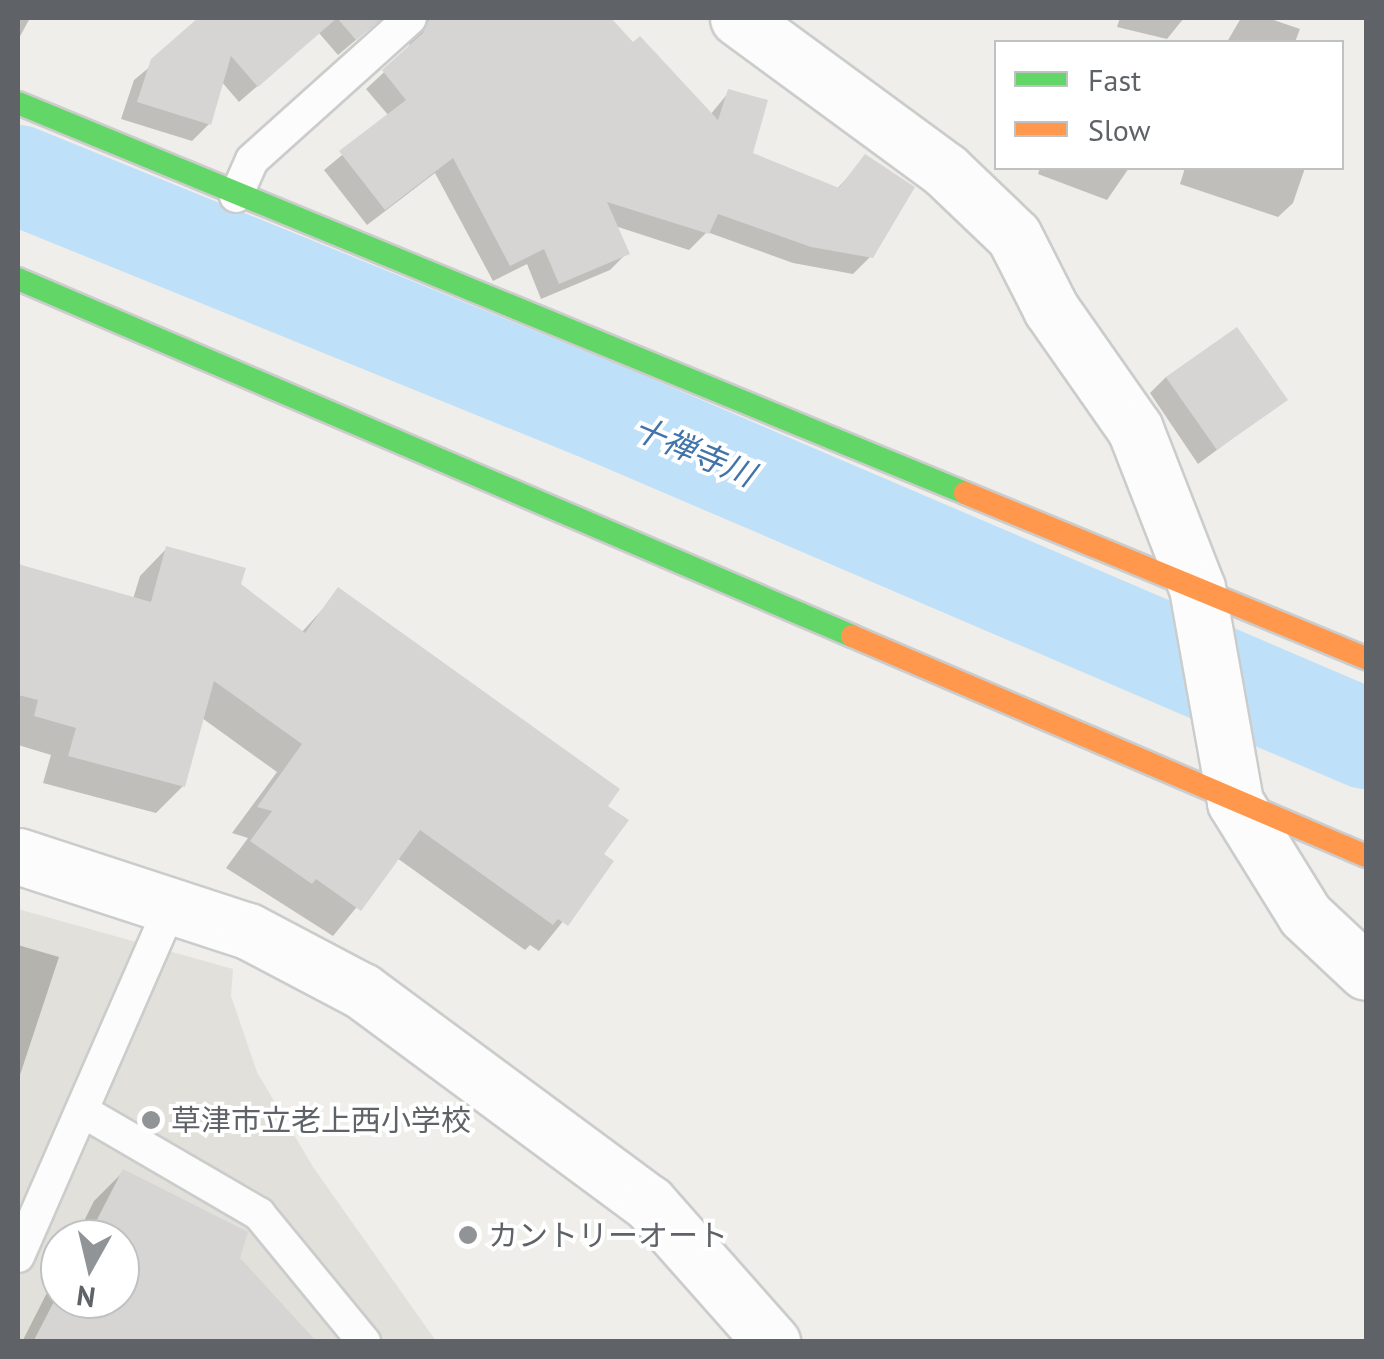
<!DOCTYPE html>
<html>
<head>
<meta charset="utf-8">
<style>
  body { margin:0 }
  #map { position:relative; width:1384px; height:1359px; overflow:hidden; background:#efeeea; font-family:"PT Sans","Noto Sans JP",sans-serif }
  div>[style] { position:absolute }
  .education>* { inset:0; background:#e2e0da }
  .shadow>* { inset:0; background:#0003 }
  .river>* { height:100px; margin:-50px; padding:0 50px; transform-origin:50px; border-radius:50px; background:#bfe0f9 }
  .building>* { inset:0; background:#d6d5d3; transform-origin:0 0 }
  .roads { filter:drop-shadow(2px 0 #cbcccc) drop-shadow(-2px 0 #cbcccc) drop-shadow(0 2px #cbcccc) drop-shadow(0 -2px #cbcccc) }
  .lane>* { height:32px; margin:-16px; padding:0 16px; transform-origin:16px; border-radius:16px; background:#fdfcfc }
  .street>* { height:55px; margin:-27.5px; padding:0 27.5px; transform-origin:27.5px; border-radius:27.5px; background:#fdfcfc }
  .fast>* { height:22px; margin:-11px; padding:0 11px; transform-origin:11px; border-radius:11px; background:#63d668 }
  .slow>* { height:22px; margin:-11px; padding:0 11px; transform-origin:11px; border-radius:11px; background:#ff974d }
  .dots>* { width:28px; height:28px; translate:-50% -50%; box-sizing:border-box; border:5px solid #fff; border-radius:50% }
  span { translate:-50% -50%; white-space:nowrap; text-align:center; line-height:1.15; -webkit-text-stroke:8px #fff; paint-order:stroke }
  .poi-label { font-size:30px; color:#5f6368 }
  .left { translate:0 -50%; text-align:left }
  .water-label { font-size:32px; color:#4174aa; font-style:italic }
  .frame { position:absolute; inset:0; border:20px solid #5f6368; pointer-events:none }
  .legend { position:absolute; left:994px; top:40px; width:350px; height:130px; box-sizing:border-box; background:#fff; border:2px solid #bfc1c3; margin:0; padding:12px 18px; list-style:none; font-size:30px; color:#5f6368 }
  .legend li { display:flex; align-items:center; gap:20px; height:50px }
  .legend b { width:50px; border:2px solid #bfc1c3 }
  .north { position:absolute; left:40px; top:1219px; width:100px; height:100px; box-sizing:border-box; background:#fff; border:2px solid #bfc1c3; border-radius:50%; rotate:188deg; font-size:28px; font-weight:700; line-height:40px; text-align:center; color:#5f6368 }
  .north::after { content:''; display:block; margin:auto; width:35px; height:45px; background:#919496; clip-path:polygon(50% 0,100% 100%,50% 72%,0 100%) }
</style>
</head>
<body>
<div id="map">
  <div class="education">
    <div style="clip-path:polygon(evenodd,18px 909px,233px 969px,231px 996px,257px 1072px,313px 1167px,436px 1341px,18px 1341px,18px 909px,60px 1239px,120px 1239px,120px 1299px,60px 1299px,60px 1239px)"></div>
  </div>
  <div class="shadow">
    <div style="clip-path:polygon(18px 18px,30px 18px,18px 40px)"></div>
    <div style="clip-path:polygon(209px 18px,382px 18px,338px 55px,319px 33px,239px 102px,221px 81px,209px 124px,192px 141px,121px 119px,134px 80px)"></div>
    <div style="clip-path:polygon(401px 18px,605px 18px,710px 115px,729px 92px,750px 155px,836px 190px,866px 157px,871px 256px,853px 274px,793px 263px,707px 232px,689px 250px,615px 226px,627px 253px,610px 270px,541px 299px,527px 264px,493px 281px,435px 173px,367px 225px,324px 170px,389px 116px,366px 89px,408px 50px,413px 31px)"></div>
    <div style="clip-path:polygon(1120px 18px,1184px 18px,1167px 39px,1117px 27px)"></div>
    <div style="clip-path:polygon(1241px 18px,1268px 18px,1300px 29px,1295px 42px,1227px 42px)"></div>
    <div style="clip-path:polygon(1040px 168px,1129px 168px,1107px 200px,1038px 174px)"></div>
    <div style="clip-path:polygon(1185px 168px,1305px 168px,1293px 203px,1278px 217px,1180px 184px)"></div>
    <div style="clip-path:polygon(1166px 377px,1284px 400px,1198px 464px,1150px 393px)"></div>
    <div style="clip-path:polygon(166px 549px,238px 585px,301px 633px,339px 591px,605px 806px,600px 854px,611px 862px,539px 951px,530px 945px,525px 950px,397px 858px,333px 936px,226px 868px,248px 838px,232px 833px,277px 772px,202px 718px,183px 786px,156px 813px,43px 783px,51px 755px,18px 745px,18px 567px,133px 599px,140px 576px)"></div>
    <div style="clip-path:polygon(18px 945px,59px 957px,18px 1081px)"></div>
    <div style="clip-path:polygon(123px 1172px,237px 1259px,314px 1342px,22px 1342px,60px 1267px,60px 1299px,120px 1299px,120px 1239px,75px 1239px,94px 1201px)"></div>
  </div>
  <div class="river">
    <div style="left:18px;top:175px;width:636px;rotate:22.09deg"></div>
    <div style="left:607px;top:414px;width:826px;rotate:23.18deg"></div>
  </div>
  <div class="building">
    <div style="clip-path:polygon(198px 18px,337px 18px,258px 87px,231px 56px,211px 125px,137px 102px,151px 59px)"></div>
    <div style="clip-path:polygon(337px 18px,381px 18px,356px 40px)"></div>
    <div style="clip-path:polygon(430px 18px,611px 18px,633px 42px,640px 36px,718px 120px,728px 89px,768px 100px,753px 153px,839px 188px,865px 154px,915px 187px,873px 258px,811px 247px,718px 214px,709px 234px,607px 202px,630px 254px,559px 284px,544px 249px,510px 266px,453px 158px,385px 210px,339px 151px,406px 100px,382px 70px,423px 33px)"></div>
    <div style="left:1237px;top:327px;width:89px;height:87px;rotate:55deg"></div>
    <div style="clip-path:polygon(166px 546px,246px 568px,241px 584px,305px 633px,338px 587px,620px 789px,608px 806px,629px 820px,604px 854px,614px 861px,568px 926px,558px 919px,553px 925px,420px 830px,361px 911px,316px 879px,312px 884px,250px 841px,272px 811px,257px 807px,302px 744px,214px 681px,185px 787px,68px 756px,76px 728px,34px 716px,38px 700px,18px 695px,18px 564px,151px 602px)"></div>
    <div style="clip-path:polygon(123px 1169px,248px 1232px,240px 1258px,317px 1342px,33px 1342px,60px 1290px,60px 1299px,120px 1299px,120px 1239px,87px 1239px)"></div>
  </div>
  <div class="roads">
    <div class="lane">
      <div style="left:236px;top:196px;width:39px;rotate:-66deg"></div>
      <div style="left:252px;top:160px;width:212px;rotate:-41.9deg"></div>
      <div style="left:84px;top:1112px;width:203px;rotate:30.2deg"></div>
      <div style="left:259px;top:1214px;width:166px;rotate:50.6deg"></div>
      <div style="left:18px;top:1256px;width:382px;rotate:-66.4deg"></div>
    </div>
    <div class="street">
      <div style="left:738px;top:18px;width:257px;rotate:36.3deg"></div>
      <div style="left:945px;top:170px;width:95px;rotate:43.7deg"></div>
      <div style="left:1014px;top:236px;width:82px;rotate:63.1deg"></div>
      <div style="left:1051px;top:309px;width:146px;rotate:55deg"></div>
      <div style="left:1135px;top:429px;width:171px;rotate:68.7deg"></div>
      <div style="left:1197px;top:588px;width:217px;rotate:79.9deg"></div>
      <div style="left:1235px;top:802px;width:133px;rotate:58.2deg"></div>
      <div style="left:1305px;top:915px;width:83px;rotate:43.1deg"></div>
      <div style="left:18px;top:856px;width:242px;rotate:18.1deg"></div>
      <div style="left:248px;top:931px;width:129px;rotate:27.8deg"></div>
      <div style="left:362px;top:991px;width:357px;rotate:36.5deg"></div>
      <div style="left:649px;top:1203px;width:186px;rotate:48.5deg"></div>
    </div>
    <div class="fast">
      <div style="left:18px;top:103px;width:1024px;rotate:22.38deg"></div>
      <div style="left:18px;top:279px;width:907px;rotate:23.17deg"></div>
    </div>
    <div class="slow">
      <div style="left:965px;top:493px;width:434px;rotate:22.4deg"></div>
      <div style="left:852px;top:636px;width:559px;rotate:23.17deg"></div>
    </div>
  </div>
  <div class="dots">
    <div style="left:151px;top:1120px;background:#919496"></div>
    <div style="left:468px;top:1235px;background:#919496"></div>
  </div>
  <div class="poi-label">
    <span class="left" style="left:171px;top:1120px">草津市立老上西小学校</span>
    <span class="left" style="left:488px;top:1235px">カントリーオート</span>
  </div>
  <div class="water-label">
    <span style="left:694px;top:451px;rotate:23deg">十禅寺川</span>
  </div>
  <div class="frame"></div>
  <ul class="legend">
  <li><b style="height:12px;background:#63d668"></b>Fast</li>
  <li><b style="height:12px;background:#ff974d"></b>Slow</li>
  </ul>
  <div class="north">N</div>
</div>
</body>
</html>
